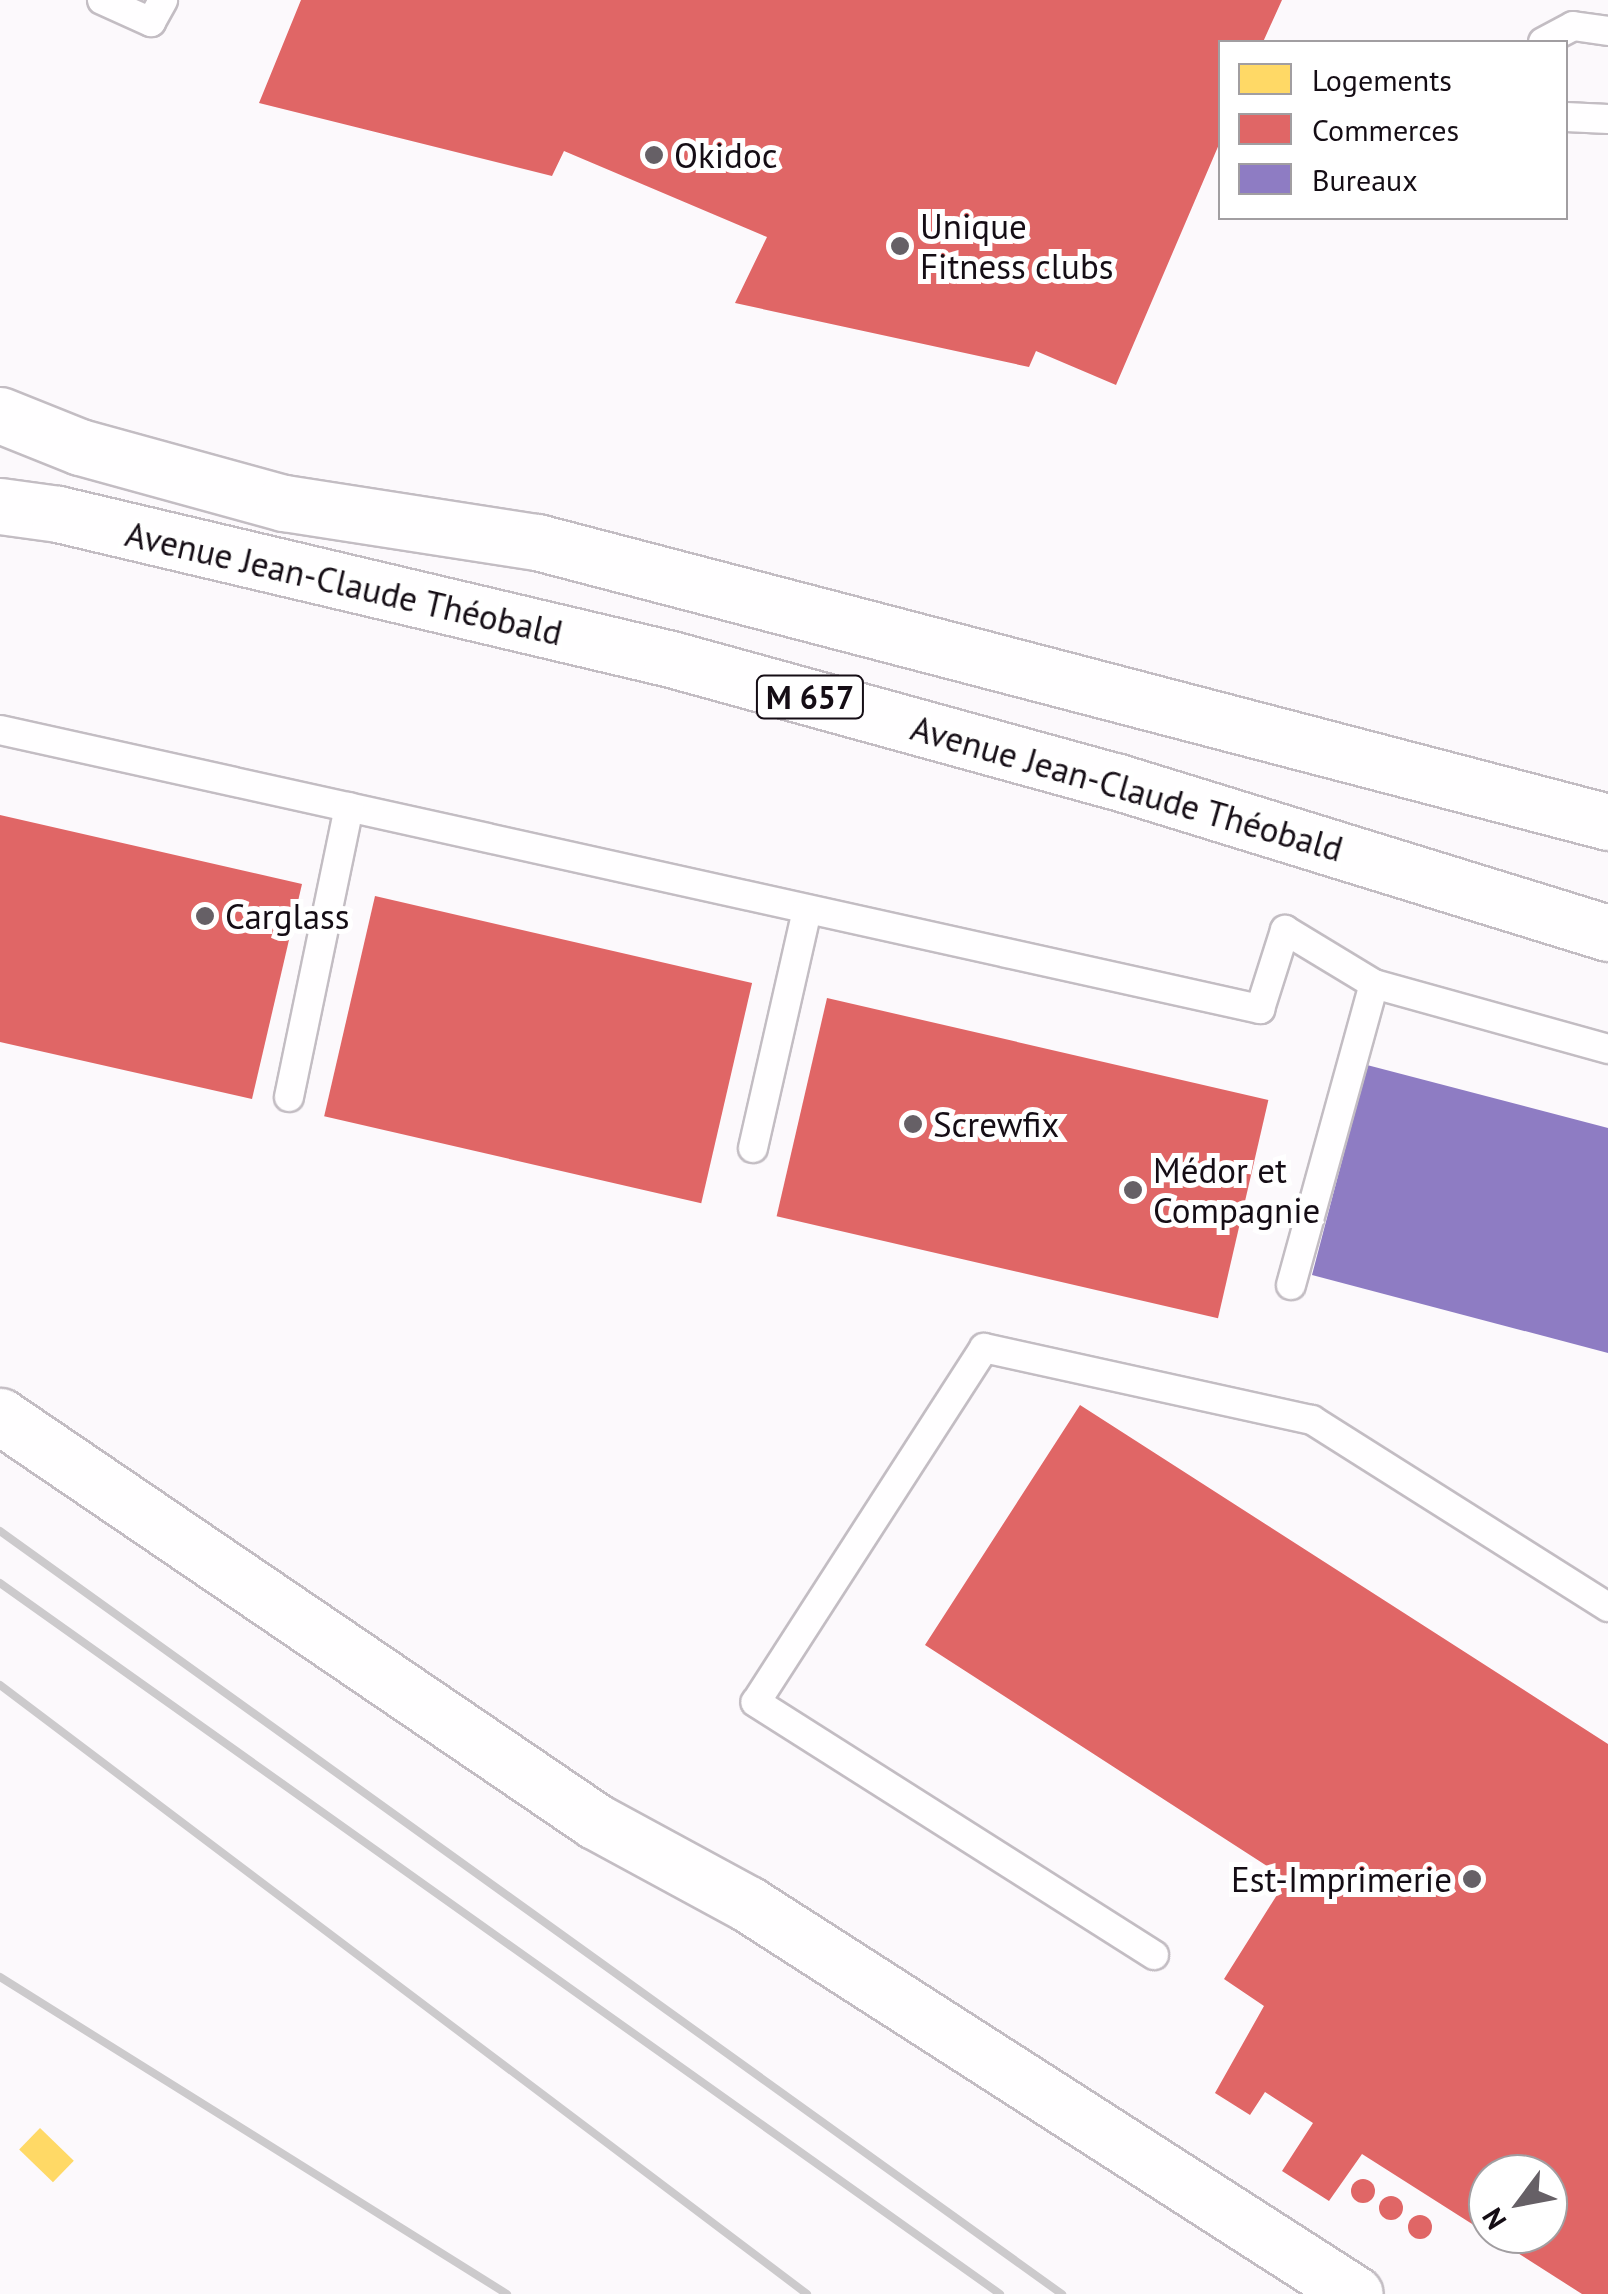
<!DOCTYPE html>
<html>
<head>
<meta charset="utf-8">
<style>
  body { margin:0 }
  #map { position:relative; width:1608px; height:2294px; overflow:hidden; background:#fcf9fc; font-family:"PT Sans",sans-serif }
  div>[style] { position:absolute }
  .homes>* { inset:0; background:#ffd966; transform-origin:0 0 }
  .shops>* { inset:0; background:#e06666; transform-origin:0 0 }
  .round { border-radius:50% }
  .offices>* { inset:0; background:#8e7cc3 }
  .roads { filter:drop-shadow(2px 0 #c3bdc3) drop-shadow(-2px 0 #c3bdc3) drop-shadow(0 2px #c3bdc3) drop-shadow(0 -2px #c3bdc3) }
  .lane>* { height:28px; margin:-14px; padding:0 14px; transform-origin:14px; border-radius:14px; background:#fffeff }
  .street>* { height:55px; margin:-27.5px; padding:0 27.5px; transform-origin:27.5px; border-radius:27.5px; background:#fffeff }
  .primary>* { height:55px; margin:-27.5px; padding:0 27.5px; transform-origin:27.5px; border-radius:27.5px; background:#fffeff }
  .rail>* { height:8px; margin:-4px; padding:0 4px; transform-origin:4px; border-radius:4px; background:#cccacc }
  .dots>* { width:28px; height:28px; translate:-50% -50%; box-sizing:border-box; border:5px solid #fff; border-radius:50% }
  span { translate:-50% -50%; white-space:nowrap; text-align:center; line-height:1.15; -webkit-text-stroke:10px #fff; paint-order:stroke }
  .shield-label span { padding:2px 8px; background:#fff; border:2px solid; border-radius:8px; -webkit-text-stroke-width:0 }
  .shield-label { font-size:32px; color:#150d15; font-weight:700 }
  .poi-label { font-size:35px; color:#150d15 }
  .left { translate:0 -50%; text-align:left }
  .right { translate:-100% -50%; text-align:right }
  .street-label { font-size:35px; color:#150d15 }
  .legend { position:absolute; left:1218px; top:40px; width:350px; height:180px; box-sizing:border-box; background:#fff; border:2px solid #a19ea1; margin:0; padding:12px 18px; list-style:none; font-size:30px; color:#150d15 }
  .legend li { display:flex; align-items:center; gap:20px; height:50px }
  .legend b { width:50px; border:2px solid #a19ea1 }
  .north { position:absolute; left:1468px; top:2154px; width:100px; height:100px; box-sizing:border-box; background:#fff; border:2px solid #a19ea1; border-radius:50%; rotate:238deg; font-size:28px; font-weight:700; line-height:40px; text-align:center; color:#150d15 }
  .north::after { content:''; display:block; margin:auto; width:35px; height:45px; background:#666066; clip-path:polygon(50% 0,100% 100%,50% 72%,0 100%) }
</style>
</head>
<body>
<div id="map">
  <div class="homes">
    <div style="left:40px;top:2128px;width:47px;height:30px;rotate:44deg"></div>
  </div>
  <div class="shops">
    <div style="clip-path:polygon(301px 0,1282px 0,1263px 42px,1220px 42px,1220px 142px,1116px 385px,1036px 351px,1029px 367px,735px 303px,767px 237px,564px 151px,552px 176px,259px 103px)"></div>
    <div style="clip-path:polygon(0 815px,302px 884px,252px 1099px,0 1042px)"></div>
    <div style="left:375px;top:896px;width:387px;height:226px;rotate:13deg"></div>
    <div style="left:827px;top:998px;width:453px;height:224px;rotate:13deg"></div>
    <div style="clip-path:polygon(evenodd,1080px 1405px,1608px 1744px,1608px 2294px,1582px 2294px,1362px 2154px,1329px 2201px,1282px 2171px,1313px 2123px,1265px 2092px,1250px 2115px,1215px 2093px,1264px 2006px,1224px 1979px,1287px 1879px,925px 1645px,1080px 1405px,1488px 2174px,1548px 2174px,1548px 2234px,1488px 2234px,1488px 2174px)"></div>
    <div class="round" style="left:1351px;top:2179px;width:24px;height:24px"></div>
    <div class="round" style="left:1379px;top:2196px;width:24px;height:24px"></div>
    <div class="round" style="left:1408px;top:2215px;width:24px;height:24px"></div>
  </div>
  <div class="offices">
    <div style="clip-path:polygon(1367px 1065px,1608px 1128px,1608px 1353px,1312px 1275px)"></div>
  </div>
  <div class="roads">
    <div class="lane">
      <div style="left:102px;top:0;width:54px;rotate:24.2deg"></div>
      <div style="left:151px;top:22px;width:25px;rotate:-61deg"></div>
      <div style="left:1543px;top:42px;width:34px;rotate:-28deg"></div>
      <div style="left:1573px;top:26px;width:35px;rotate:8deg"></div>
      <div style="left:1566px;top:117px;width:42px;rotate:2.7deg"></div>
      <div style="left:0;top:730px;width:1291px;rotate:12.49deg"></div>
      <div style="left:1260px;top:1009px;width:83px;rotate:-72.4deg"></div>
      <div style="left:1285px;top:930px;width:104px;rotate:31.2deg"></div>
      <div style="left:1374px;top:984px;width:243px;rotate:15.5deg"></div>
      <div style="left:289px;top:1097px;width:296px;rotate:-78.3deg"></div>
      <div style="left:753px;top:1148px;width:243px;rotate:-77.2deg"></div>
      <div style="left:1291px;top:1285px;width:312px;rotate:-74.6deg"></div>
      <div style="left:1154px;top:1955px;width:472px;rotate:-147.6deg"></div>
      <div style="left:756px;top:1702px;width:421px;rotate:-57.2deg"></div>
      <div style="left:984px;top:1348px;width:336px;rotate:12.4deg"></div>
      <div style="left:1312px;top:1420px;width:350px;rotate:32.3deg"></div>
    </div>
    <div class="street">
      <div style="left:0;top:1416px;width:720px;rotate:34.24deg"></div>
      <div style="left:595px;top:1821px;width:174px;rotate:28.5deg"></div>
      <div style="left:748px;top:1904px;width:721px;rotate:32.72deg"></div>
    </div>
    <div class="primary">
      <div style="left:0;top:415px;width:86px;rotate:21.8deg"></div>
      <div style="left:80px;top:447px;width:212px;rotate:15.4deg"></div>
      <div style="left:284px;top:503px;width:256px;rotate:8.8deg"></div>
      <div style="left:537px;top:542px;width:1107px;rotate:14.65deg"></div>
      <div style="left:0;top:506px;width:59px;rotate:7.9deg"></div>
      <div style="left:58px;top:514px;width:630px;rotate:13.31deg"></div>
      <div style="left:671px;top:659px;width:460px;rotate:15.4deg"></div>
      <div style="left:1115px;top:781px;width:516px;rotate:17.14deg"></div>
    </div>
  </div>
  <div class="rail">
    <div style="left:0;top:1531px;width:1308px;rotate:35.7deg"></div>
    <div style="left:0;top:1583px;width:1227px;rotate:35.41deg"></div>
    <div style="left:0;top:1685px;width:1011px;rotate:37.04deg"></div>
    <div style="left:0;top:1977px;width:598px;rotate:32.02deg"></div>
  </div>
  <div class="dots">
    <div style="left:654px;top:155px;background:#666066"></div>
    <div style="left:900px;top:246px;background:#666066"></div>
    <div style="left:205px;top:916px;background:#666066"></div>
    <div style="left:913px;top:1124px;background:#666066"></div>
    <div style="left:1133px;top:1190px;background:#666066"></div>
    <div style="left:1472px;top:1879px;background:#666066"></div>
  </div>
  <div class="shield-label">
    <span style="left:810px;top:697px">M 657</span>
  </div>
  <div class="poi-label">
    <span class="left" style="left:674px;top:155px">Okidoc</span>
    <span class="left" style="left:920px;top:246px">Unique<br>Fitness clubs</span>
    <span class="left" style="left:225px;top:916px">Carglass</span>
    <span class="left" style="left:933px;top:1124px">Screwfix</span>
    <span class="left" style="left:1153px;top:1190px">Médor et<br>Compagnie</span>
    <span class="right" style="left:1452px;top:1879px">Est-Imprimerie</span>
  </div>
  <div class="street-label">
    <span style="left:344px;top:583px;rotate:13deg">Avenue Jean-Claude Théobald</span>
    <span style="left:1127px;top:788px;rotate:16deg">Avenue Jean-Claude Théobald</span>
  </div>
  <ul class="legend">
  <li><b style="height:28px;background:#ffd966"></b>Logements</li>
  <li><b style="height:28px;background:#e06666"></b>Commerces</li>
  <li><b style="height:28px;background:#8e7cc3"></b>Bureaux</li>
  </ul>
  <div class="north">N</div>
</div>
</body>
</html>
